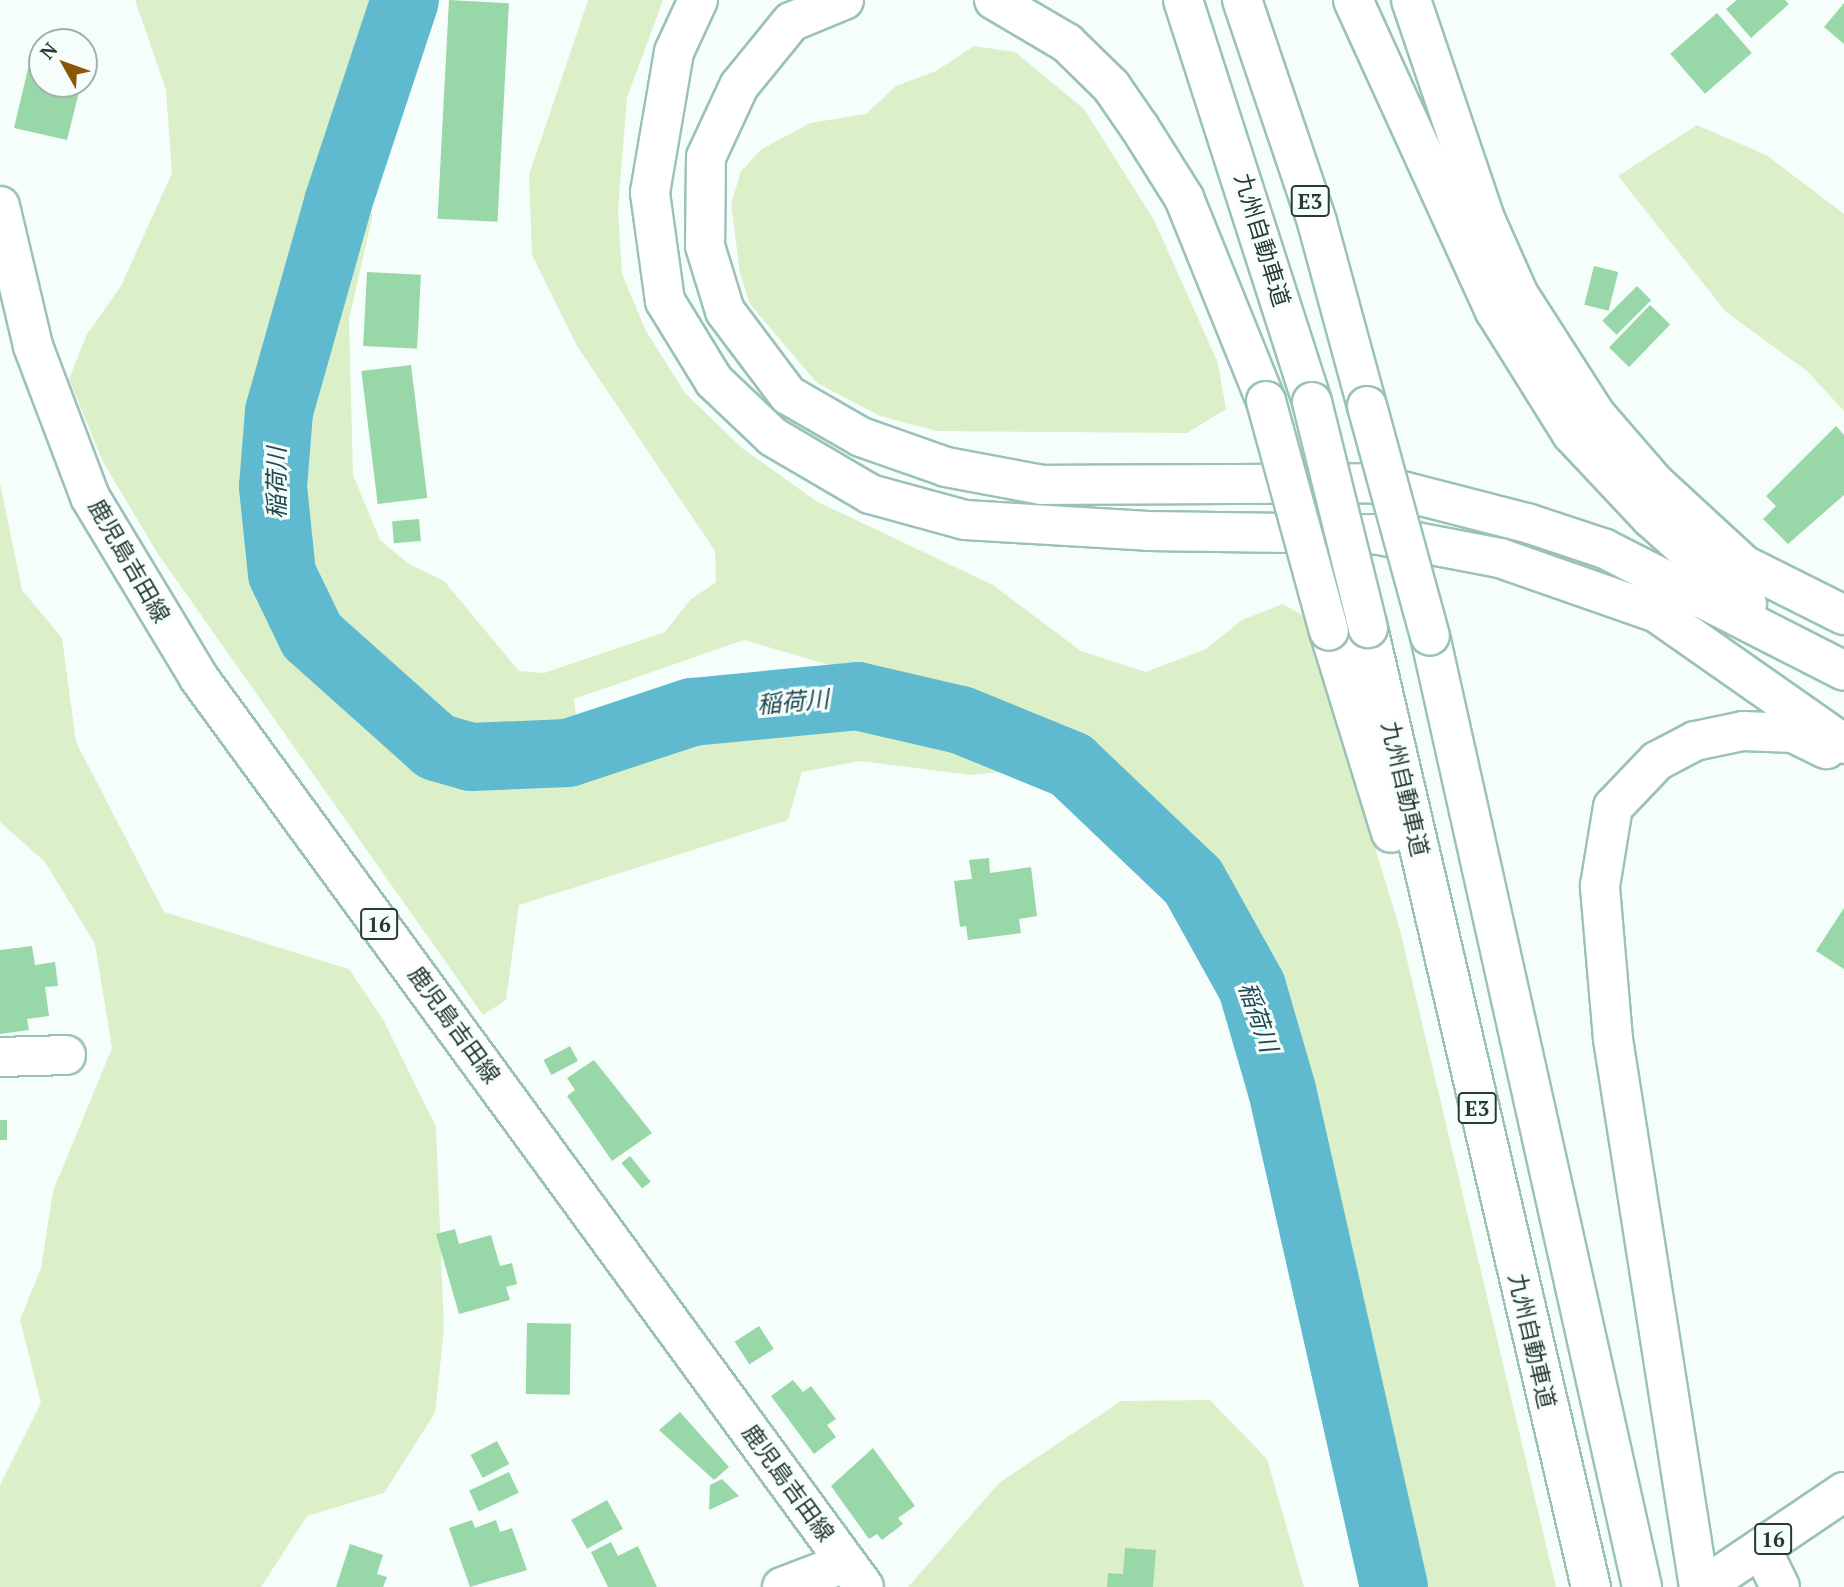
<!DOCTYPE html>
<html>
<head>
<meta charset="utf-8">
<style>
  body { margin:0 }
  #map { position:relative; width:1844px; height:1587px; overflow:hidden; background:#f6fefb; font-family:"PT Serif","Noto Sans JP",serif }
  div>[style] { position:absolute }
  .green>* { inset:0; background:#dbf0c8 }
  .river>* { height:68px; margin:-34px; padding:0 34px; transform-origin:34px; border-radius:34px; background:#5fbacf }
  .building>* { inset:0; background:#98d7a7; transform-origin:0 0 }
  .roads { filter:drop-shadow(2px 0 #9ac2b5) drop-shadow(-2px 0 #9ac2b5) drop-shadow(0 2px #9ac2b5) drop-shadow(0 -2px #9ac2b5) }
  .minor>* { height:38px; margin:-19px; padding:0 19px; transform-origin:19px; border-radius:19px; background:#fff }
  .primary>* { height:38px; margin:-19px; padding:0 19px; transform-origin:19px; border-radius:19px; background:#fff }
  .motorway>* { height:38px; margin:-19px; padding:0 19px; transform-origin:19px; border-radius:19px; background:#fff }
  .bridges { filter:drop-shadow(2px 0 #9ac2b5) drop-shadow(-2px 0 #9ac2b5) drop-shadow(0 2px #9ac2b5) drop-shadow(0 -2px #9ac2b5) }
  .motorway-bridge>* { height:38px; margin:-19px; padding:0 19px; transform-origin:19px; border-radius:19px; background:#fff }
  span { translate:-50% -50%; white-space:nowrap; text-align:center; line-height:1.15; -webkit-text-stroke:6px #f6fefb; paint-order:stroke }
  .shield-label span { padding:2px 5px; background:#f6fefb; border:2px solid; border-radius:5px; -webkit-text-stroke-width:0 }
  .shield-label { font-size:21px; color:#283933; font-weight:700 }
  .street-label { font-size:23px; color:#283933 }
  .water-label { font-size:24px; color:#204953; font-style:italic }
  .north { position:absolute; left:28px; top:28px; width:70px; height:70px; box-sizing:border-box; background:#f6fefb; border:2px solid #a4afab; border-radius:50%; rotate:310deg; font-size:19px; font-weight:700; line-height:28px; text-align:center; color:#283933 }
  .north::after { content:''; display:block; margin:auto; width:24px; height:32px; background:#8c5508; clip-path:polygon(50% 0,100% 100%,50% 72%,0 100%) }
</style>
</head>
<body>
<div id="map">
  <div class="green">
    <div style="clip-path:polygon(135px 0,395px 0,328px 186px,330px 200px,373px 214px,349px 319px,353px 475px,380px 540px,409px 564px,444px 581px,519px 671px,544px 673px,665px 632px,690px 600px,716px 582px,715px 551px,577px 346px,532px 255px,529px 175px,588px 0,663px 0,627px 98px,618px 209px,622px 274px,646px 331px,685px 393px,742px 448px,816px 501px,993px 585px,1081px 651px,1146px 672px,1206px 649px,1242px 620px,1283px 604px,1305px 617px,1399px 926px,1556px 1587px,1417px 1587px,1280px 1001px,1228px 902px,1160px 819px,1113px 775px,1032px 725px,744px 640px,574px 699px,581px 759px,708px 700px,787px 690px,948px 727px,1005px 750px,1012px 771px,970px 775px,860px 761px,802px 772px,788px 820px,519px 905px,506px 1000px,483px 1015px,158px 554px,103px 462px,69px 379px,87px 334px,121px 286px,172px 173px,166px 90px)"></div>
    <div style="clip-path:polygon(974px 46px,1015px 52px,1084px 109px,1154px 220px,1218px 363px,1226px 409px,1187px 433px,937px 431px,880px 416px,817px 383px,750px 304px,740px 273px,731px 204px,741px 171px,762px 149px,810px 123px,866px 114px,896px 86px,936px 71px)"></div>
    <div style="clip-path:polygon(1697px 125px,1768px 156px,1844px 214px,1844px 411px,1807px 371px,1726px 312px,1618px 176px)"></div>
    <div style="clip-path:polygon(0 483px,22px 590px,62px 638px,76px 742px,164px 912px,349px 969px,384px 1021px,436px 1127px,444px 1330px,435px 1413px,384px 1493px,307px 1516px,261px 1587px,0 1587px,0 1485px,41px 1403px,20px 1320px,41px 1268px,53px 1191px,112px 1048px,95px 944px,45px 862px,0 822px)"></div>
    <div style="clip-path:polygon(1210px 1400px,1267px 1459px,1304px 1587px,908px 1587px,999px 1483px,1121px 1401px)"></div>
  </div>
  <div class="river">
    <div style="left:405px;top:0;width:214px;rotate:108.3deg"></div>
    <div style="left:338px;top:203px;width:217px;rotate:105.8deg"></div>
    <div style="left:279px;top:412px;width:75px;rotate:94.6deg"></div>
    <div style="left:273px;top:487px;width:87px;rotate:84.1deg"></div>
    <div style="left:282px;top:574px;width:69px;rotate:64.2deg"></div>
    <div style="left:312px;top:636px;width:166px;rotate:41.8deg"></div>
    <div style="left:436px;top:747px;width:36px;rotate:16deg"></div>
    <div style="left:471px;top:757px;width:97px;rotate:-2.4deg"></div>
    <div style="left:568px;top:753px;width:131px;rotate:-18.3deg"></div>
    <div style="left:692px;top:712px;width:166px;rotate:-5.5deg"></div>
    <div style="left:857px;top:696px;width:107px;rotate:13deg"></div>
    <div style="left:961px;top:720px;width:119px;rotate:22.2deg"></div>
    <div style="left:1071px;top:765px;width:168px;rotate:43.6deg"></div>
    <div style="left:1193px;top:881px;width:121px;rotate:60.9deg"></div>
    <div style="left:1252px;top:987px;width:107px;rotate:73.8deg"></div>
    <div style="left:1282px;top:1090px;width:509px;rotate:77.3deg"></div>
  </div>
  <div class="building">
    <div style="left:449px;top:0;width:60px;height:219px;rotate:3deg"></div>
    <div style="clip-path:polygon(1737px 0,1785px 0,1789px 4px,1751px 38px,1726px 9px)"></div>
    <div style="clip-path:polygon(1844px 3px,1844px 44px,1824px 27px)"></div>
    <div style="left:1717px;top:13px;width:53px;height:62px;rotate:49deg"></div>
    <div style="clip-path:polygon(34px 43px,42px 45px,42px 84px,81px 84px,67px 140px,14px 128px)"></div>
    <div style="left:1594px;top:266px;width:25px;height:40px;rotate:14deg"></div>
    <div style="left:367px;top:272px;width:54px;height:74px;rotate:3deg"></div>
    <div style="left:1637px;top:286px;width:20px;height:49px;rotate:45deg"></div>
    <div style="left:1650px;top:305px;width:28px;height:59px;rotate:44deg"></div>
    <div style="left:411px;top:365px;width:134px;height:50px;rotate:83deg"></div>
    <div style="clip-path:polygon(1836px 426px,1844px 435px,1844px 495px,1788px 544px,1763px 519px,1776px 506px,1766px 496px)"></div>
    <div style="left:419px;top:519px;width:22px;height:27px;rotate:85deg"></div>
    <div style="clip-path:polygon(989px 858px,990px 873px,1031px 867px,1037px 916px,1019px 919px,1021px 933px,968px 940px,966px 926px,960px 927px,954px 881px,972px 879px,969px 860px)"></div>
    <div style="clip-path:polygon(1844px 908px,1844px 969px,1816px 951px)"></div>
    <div style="clip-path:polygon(32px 946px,35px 965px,55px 962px,58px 986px,45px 987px,49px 1016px,27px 1019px,29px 1030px,0 1034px,0 950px)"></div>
    <div style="left:570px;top:1046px;width:17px;height:30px;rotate:62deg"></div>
    <div style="clip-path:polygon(594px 1060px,652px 1133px,612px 1161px,567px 1096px,575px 1090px,567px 1078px)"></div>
    <div style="left:0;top:1120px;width:7px;height:20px"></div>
    <div style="left:630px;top:1156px;width:33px;height:11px;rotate:51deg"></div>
    <div style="clip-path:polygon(455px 1229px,459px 1244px,491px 1235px,500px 1266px,512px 1263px,517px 1284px,506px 1287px,510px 1300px,459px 1314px,436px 1234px)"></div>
    <div style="left:527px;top:1323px;width:44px;height:71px;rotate:1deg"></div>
    <div style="left:759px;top:1326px;width:27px;height:29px;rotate:57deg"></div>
    <div style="clip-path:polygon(793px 1380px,803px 1392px,811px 1386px,836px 1419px,827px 1425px,836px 1437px,814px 1454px,771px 1396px)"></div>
    <div style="clip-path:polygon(680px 1412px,729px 1467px,714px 1480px,659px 1430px)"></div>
    <div style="left:497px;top:1441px;width:26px;height:30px;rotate:62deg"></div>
    <div style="clip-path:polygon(873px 1448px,915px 1506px,898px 1518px,903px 1524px,882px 1540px,877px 1534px,869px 1539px,831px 1486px)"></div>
    <div style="left:509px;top:1472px;width:23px;height:44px;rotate:65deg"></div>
    <div style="clip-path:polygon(722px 1479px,739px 1496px,709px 1510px,710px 1485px)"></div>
    <div style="left:607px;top:1500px;width:33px;height:41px;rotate:61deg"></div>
    <div style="clip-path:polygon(472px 1520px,475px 1528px,496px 1520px,500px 1532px,512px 1528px,527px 1570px,470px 1587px,449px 1528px)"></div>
    <div style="clip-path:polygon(611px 1542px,618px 1556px,638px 1546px,657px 1587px,608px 1587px,591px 1552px)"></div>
    <div style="clip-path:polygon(350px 1544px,383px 1555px,377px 1574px,387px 1577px,383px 1587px,336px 1587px)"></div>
    <div style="clip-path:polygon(1125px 1548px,1156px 1550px,1153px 1587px,1107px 1587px,1108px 1573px,1123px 1574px)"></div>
  </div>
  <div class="roads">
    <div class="minor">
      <div style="left:1411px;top:0;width:233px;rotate:71.3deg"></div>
      <div style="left:1486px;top:221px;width:81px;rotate:66deg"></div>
      <div style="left:1519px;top:295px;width:143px;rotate:57.3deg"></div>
      <div style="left:1596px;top:415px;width:90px;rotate:49.1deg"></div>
      <div style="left:1655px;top:483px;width:121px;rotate:42.7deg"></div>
      <div style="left:1744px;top:565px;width:112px;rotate:26.6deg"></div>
      <div style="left:0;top:1057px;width:66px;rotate:-1.7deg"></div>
      <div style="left:1761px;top:1548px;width:43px;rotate:64deg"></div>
      <div style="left:782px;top:1587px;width:67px;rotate:-20.9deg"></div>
    </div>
    <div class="primary">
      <div style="left:0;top:206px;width:144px;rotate:76.7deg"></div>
      <div style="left:33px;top:346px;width:161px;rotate:69.3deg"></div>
      <div style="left:90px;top:497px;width:211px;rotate:58.9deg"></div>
      <div style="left:199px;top:678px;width:1126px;rotate:53.81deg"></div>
      <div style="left:1703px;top:1587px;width:170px;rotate:-34deg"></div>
    </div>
    <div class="motorway">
      <div style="left:698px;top:0;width:57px;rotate:114.8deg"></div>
      <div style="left:674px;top:52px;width:143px;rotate:99.7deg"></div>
      <div style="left:650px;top:193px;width:109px;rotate:82.1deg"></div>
      <div style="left:665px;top:301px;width:94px;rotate:58.5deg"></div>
      <div style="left:714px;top:381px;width:81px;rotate:43.5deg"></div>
      <div style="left:773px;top:437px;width:113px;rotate:30.4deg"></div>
      <div style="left:870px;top:494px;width:98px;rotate:15.3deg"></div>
      <div style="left:965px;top:520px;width:183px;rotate:3.4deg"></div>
      <div style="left:1148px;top:531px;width:226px;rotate:0.8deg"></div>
      <div style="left:1374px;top:534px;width:128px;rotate:10.8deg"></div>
      <div style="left:1500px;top:558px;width:166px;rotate:19.3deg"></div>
      <div style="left:1657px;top:613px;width:228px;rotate:35deg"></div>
      <div style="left:844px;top:0;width:57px;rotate:157.5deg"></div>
      <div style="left:791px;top:22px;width:82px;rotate:129.1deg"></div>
      <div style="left:739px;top:86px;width:78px;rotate:114.9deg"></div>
      <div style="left:706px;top:157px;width:89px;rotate:90.6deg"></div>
      <div style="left:705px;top:246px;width:68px;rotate:72.9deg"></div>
      <div style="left:725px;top:311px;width:105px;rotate:53.1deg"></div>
      <div style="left:788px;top:395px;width:84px;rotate:29.9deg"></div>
      <div style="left:861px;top:437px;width:90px;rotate:19.4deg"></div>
      <div style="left:946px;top:467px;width:98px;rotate:10.6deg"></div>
      <div style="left:1042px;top:485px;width:329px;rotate:-0.3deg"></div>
      <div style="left:1371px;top:483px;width:161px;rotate:14.4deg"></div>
      <div style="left:1527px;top:523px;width:82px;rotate:18.4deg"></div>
      <div style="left:1605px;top:549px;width:268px;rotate:27deg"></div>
      <div style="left:994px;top:0;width:85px;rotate:30.5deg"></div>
      <div style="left:1067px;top:43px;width:62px;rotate:44.3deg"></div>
      <div style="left:1111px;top:86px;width:51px;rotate:55.4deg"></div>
      <div style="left:1140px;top:128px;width:83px;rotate:57.8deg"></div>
      <div style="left:1184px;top:198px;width:219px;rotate:68deg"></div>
      <div style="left:1183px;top:0;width:422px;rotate:72.2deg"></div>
      <div style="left:1242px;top:0;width:234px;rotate:71.3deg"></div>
      <div style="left:1317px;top:222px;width:191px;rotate:74.8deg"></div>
      <div style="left:1353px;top:0;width:342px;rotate:65.5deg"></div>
      <div style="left:1495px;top:311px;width:145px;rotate:58deg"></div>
      <div style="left:1572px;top:434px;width:115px;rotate:46.8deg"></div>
      <div style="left:1651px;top:518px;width:129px;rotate:41.9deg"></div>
      <div style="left:1368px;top:628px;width:985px;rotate:76.91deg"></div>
      <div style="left:1329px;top:631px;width:211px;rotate:72.9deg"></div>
      <div style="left:1430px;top:636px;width:974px;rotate:77.43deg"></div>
      <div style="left:1699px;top:1587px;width:555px;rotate:-98.92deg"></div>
      <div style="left:1613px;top:1039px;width:154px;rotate:-94.9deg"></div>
      <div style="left:1600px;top:886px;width:80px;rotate:-80.7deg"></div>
      <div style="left:1613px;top:807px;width:64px;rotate:-46.3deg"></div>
      <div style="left:1657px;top:761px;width:43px;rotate:-27.8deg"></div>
      <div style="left:1695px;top:741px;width:49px;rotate:-11.8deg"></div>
      <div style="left:1743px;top:731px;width:50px;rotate:2.3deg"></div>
      <div style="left:1793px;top:733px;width:37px;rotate:26deg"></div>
    </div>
  </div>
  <div class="bridges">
    <div class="motorway-bridge">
      <div style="left:1266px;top:401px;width:238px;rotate:74.7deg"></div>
      <div style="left:1312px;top:402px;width:233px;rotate:76.1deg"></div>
      <div style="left:1367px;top:406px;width:238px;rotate:74.7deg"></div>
    </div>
  </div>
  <div class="shield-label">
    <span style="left:1310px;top:201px">E3</span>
    <span style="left:379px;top:924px">16</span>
    <span style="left:1477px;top:1108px">E3</span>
    <span style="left:1773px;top:1539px">16</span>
  </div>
  <div class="street-label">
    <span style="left:1262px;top:240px;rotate:73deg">九州自動車道</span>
    <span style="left:129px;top:561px;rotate:60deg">鹿児島吉田線</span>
    <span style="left:1405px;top:789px;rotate:77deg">九州自動車道</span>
    <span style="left:454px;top:1025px;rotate:54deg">鹿児島吉田線</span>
    <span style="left:1532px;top:1341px;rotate:77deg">九州自動車道</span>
    <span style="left:788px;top:1483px;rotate:54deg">鹿児島吉田線</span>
  </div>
  <div class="water-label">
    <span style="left:277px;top:483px;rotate:-90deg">稲荷川</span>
    <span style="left:793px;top:702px;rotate:-5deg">稲荷川</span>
    <span style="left:1258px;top:1017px;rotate:71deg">稲荷川</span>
  </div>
  <div class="north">N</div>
</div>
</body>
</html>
